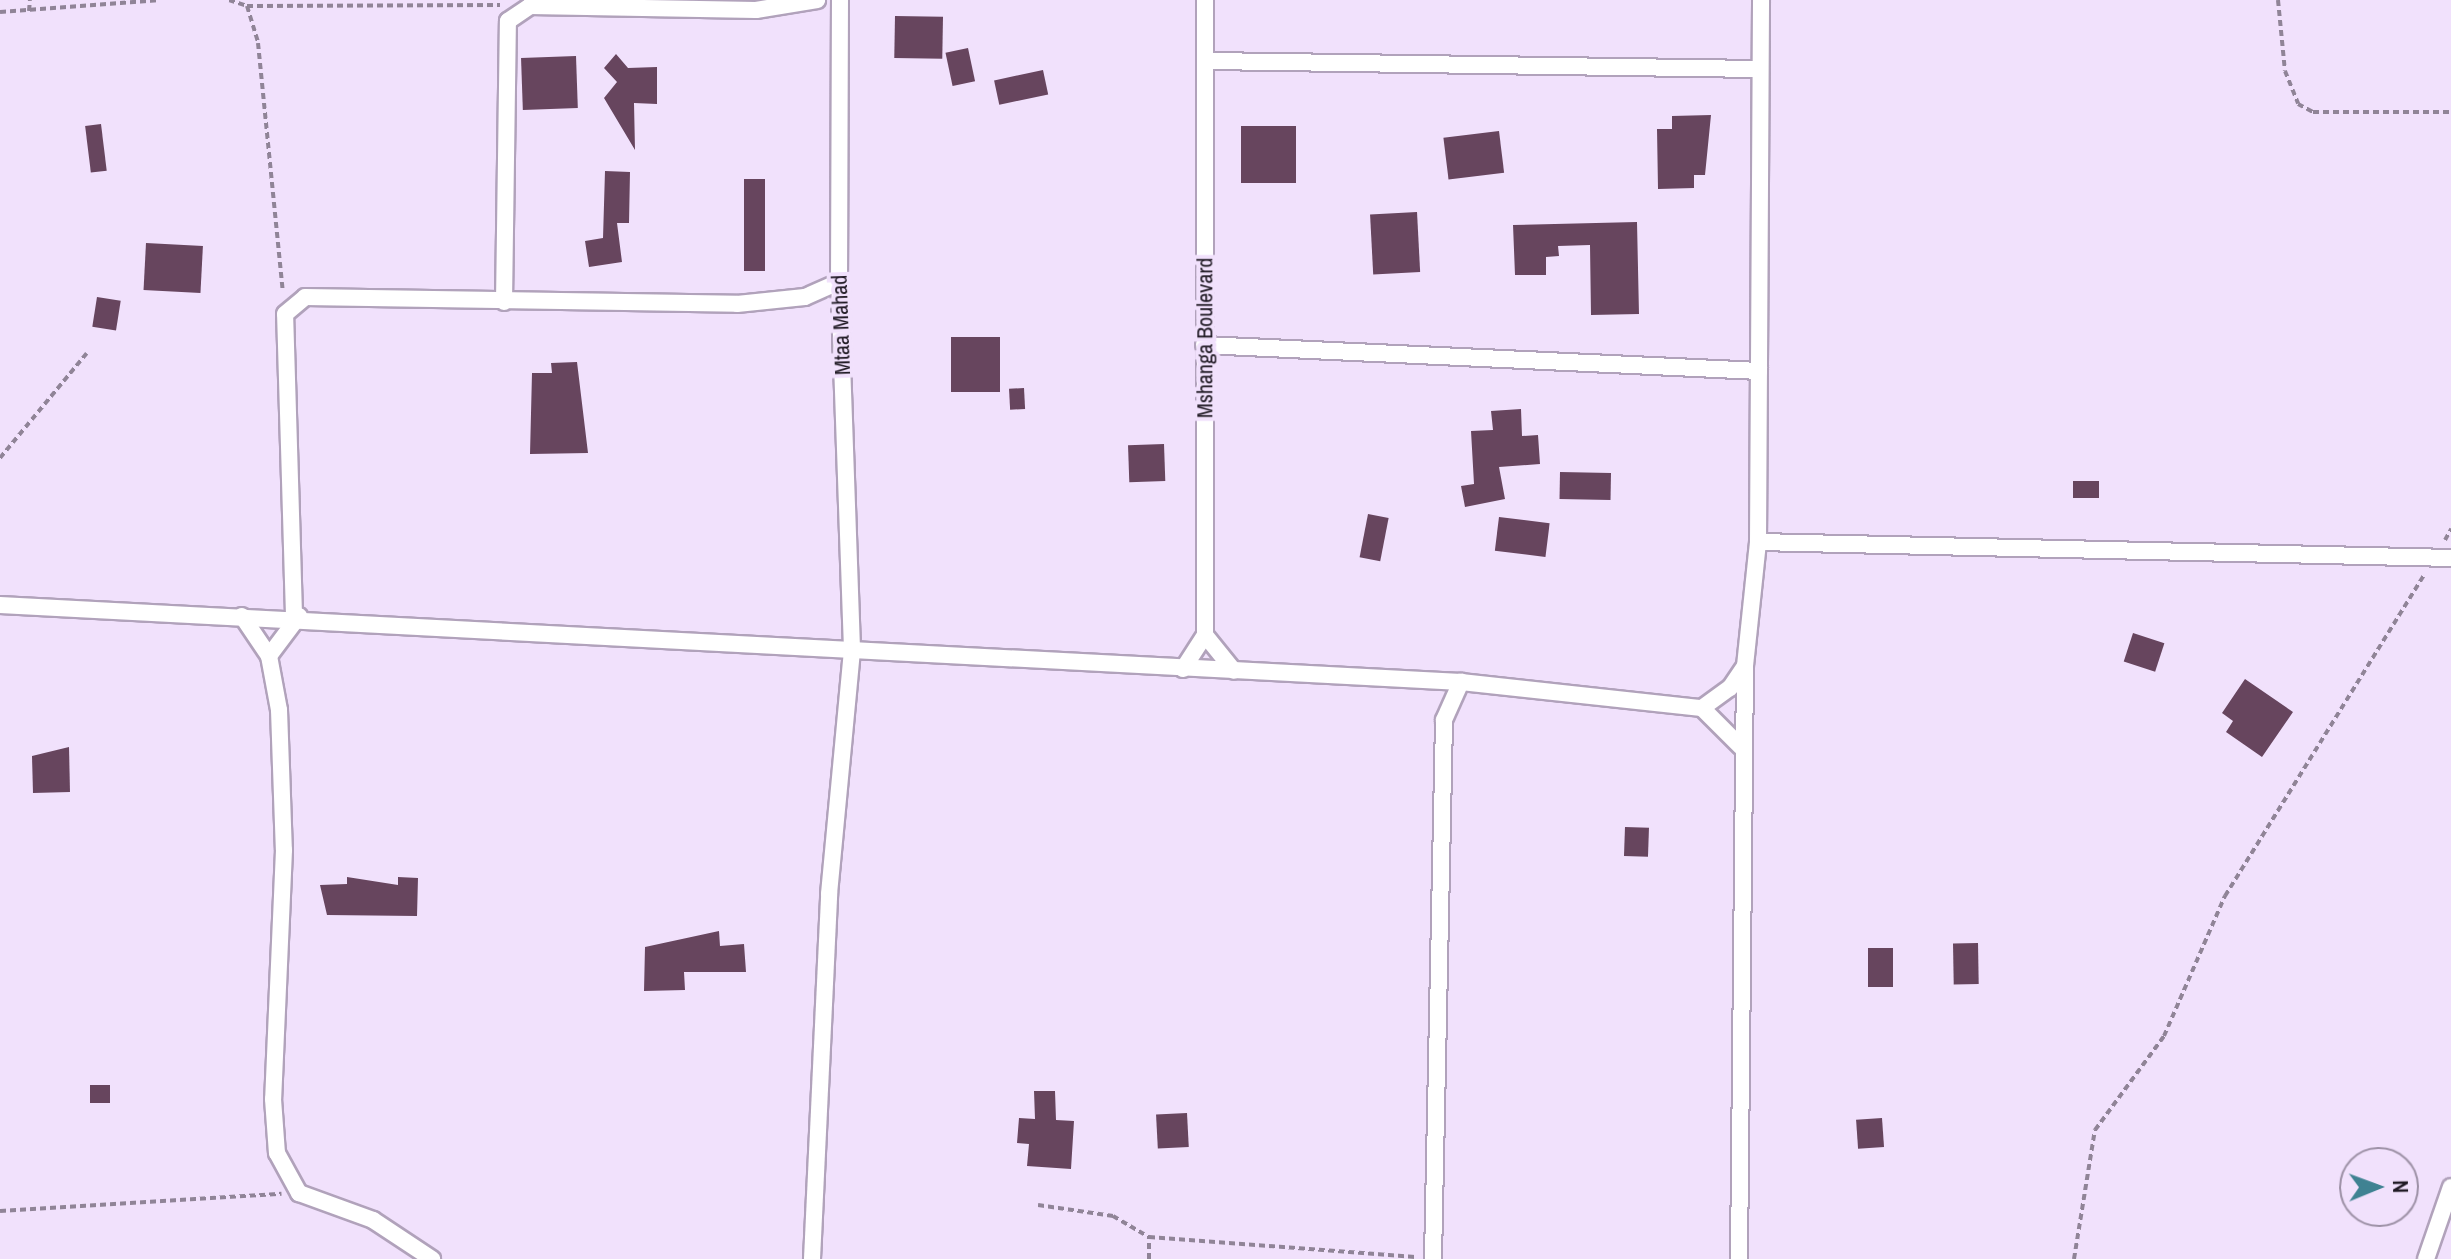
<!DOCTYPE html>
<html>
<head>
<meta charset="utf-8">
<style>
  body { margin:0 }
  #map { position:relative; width:2451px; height:1259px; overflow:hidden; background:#f1e1fc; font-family:"Archivo Narrow",sans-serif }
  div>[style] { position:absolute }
  .building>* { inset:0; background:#67455e; transform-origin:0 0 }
  .path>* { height:4px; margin-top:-2px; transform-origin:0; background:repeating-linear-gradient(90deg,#908497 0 6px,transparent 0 10px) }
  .roads { filter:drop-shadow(2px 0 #b1a2bb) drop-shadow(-2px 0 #b1a2bb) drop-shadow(0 2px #b1a2bb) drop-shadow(0 -2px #b1a2bb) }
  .street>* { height:16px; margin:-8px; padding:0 8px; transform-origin:8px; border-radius:8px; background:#fff }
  span { translate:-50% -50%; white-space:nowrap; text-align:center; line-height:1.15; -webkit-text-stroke:8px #f1e1fc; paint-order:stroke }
  .street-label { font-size:22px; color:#201a24 }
  .north { position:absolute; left:2339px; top:1147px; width:80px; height:80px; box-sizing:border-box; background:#f1e1fc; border:2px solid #9d91a6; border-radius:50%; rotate:89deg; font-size:22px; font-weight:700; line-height:32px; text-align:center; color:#201a24 }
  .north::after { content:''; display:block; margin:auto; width:28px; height:36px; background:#3f8292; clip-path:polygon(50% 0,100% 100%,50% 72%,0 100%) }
</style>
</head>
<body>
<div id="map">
  <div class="building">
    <div style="left:895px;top:16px;width:48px;height:42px;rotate:1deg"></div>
    <div style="left:968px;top:48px;width:34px;height:23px;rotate:78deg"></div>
    <div style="clip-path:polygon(616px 54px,628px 68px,657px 67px,657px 104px,634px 103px,635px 150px,604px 98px,617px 82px,604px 68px)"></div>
    <div style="left:576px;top:56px;width:52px;height:55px;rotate:88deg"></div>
    <div style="left:1043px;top:70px;width:25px;height:50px;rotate:78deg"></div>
    <div style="clip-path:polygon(1711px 115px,1705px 175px,1694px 175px,1694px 188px,1658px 189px,1657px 129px,1672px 129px,1672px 116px)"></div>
    <div style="left:101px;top:124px;width:47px;height:16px;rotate:83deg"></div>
    <div style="left:1241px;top:126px;width:55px;height:57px"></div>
    <div style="left:1499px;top:131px;width:42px;height:56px;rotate:83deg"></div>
    <div style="clip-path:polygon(605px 171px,630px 172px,629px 223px,617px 223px,622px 262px,589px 267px,585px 241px,603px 238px)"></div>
    <div style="left:744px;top:179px;width:21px;height:92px"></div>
    <div style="left:1417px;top:212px;width:60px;height:47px;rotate:87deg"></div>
    <div style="clip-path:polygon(1637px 222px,1639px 314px,1591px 315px,1590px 245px,1558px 246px,1559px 256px,1546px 257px,1546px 275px,1515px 275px,1513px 225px)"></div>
    <div style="left:146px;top:243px;width:57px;height:47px;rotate:3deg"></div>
    <div style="left:97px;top:297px;width:24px;height:30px;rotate:9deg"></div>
    <div style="left:951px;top:337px;width:49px;height:55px"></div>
    <div style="clip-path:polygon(577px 362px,588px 453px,530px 454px,532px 373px,552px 373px,551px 363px)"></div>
    <div style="left:1024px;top:388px;width:21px;height:15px;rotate:87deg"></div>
    <div style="clip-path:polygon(1521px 409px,1522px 436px,1538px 435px,1540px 464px,1499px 467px,1505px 499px,1465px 507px,1461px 486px,1474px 484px,1471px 431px,1493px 430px,1491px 411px)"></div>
    <div style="left:1164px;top:444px;width:37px;height:36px;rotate:88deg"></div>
    <div style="left:1560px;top:472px;width:51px;height:27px;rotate:1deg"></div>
    <div style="left:2099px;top:481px;width:17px;height:26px;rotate:90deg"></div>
    <div style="left:1368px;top:514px;width:21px;height:44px;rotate:11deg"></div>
    <div style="left:1499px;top:517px;width:51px;height:34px;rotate:7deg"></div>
    <div style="left:2133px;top:633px;width:33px;height:30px;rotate:18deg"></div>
    <div style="clip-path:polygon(2245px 679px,2293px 712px,2262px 757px,2226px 732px,2233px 721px,2222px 713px)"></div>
    <div style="clip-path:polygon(69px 747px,70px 792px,33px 793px,32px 756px)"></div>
    <div style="left:1625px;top:827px;width:24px;height:29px;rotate:2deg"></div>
    <div style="clip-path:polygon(347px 877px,398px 885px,398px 877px,418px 878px,417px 916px,327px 915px,320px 885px,347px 884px)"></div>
    <div style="clip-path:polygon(719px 931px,720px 946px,744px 944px,746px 972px,684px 972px,685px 990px,644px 991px,645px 947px)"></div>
    <div style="left:1978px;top:943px;width:41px;height:25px;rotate:89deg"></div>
    <div style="left:1868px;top:948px;width:25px;height:39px"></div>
    <div style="left:90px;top:1085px;width:20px;height:18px"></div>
    <div style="clip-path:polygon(1034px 1091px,1055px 1091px,1056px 1120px,1074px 1121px,1071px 1169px,1027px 1166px,1029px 1144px,1017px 1143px,1019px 1118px,1035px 1119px)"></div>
    <div style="left:1187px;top:1113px;width:34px;height:31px;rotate:87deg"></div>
    <div style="left:1882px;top:1118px;width:29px;height:26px;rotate:86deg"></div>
  </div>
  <div class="path">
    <div style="left:229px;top:0;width:19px;rotate:18deg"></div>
    <div style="left:247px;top:6px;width:39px;rotate:73deg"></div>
    <div style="left:258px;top:43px;width:250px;rotate:84.3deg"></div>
    <div style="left:2278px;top:0;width:71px;rotate:84.4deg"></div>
    <div style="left:2285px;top:71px;width:35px;rotate:68deg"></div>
    <div style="left:2298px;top:104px;width:17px;rotate:28deg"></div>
    <div style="left:2313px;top:112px;width:138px"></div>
    <div style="left:247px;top:6px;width:253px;rotate:-0.2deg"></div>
    <div style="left:29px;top:11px;width:11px;rotate:-85deg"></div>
    <div style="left:0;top:12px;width:158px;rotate:-4.3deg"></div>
    <div style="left:0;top:458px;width:136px;rotate:-50.4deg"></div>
    <div style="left:2445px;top:540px;width:13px;rotate:-61deg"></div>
    <div style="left:1038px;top:1205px;width:76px;rotate:8.3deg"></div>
    <div style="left:1113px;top:1216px;width:42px;rotate:30.3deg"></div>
    <div style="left:1149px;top:1237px;width:267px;rotate:4.3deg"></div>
    <div style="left:0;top:1211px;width:282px;rotate:-3.5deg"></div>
    <div style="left:1149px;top:1259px;width:22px;rotate:-90deg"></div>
    <div style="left:2074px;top:1259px;width:131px;rotate:-80.8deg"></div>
    <div style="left:2095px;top:1130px;width:117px;rotate:-53.7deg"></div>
    <div style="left:2164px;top:1036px;width:153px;rotate:-66.5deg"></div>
    <div style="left:2225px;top:896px;width:378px;rotate:-58.2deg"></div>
  </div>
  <div class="roads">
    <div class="street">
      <div style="left:1207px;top:61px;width:553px;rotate:0.83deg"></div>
      <div style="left:504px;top:302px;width:281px;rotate:-89.2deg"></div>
      <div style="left:508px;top:21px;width:27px;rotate:-34deg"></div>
      <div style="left:530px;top:6px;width:226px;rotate:1deg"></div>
      <div style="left:756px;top:10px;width:62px;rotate:-9.3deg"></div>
      <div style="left:1204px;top:345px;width:556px;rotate:2.68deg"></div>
      <div style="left:1758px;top:542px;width:693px;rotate:1.32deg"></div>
      <div style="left:0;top:605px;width:1463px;rotate:3.02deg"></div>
      <div style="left:1461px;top:682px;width:242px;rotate:6.2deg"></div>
      <div style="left:1702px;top:708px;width:34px;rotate:-36deg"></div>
      <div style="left:1730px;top:688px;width:27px;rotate:-56deg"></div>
      <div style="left:1745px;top:666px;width:125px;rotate:-84deg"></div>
      <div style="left:1758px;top:542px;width:542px;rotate:-89.68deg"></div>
      <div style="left:294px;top:615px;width:301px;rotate:-91.7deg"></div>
      <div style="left:285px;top:314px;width:26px;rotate:-40deg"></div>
      <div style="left:305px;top:297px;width:432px;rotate:0.9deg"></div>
      <div style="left:737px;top:304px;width:68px;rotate:-5.9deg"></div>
      <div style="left:805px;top:297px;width:37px;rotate:-24deg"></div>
      <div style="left:242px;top:616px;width:48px;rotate:56deg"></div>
      <div style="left:269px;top:656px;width:55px;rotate:79.5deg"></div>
      <div style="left:279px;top:710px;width:140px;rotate:88deg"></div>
      <div style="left:284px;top:850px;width:249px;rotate:92.5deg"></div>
      <div style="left:273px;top:1099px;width:54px;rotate:85.8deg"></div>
      <div style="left:277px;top:1153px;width:46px;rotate:61.2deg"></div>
      <div style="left:299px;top:1193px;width:79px;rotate:20deg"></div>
      <div style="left:373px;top:1220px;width:71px;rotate:33.5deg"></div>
      <div style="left:1205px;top:635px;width:46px;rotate:51.1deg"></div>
      <div style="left:269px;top:656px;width:50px;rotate:-53.1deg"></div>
      <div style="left:1183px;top:669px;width:40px;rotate:-57.1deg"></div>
      <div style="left:1205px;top:635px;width:635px;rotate:-90deg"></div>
      <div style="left:1702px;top:708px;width:55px;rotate:45deg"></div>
      <div style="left:812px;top:1259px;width:365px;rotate:-87.3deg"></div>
      <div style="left:829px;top:894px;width:246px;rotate:-84.6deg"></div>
      <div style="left:852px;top:649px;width:367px;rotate:-92deg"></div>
      <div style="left:839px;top:282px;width:282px;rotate:-89.8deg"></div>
      <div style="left:1433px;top:1259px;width:539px;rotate:-88.83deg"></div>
      <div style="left:1444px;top:720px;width:42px;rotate:-65.9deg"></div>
      <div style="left:1739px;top:1259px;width:592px;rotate:-89.42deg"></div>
      <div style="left:2426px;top:1259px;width:76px;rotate:-70.9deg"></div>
    </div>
  </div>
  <div class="street-label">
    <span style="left:841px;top:325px;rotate:-92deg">Mtaa Mahad</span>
    <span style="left:1205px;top:338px;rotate:-90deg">Mshanga Boulevard</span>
  </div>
  <div class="north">N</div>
</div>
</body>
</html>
